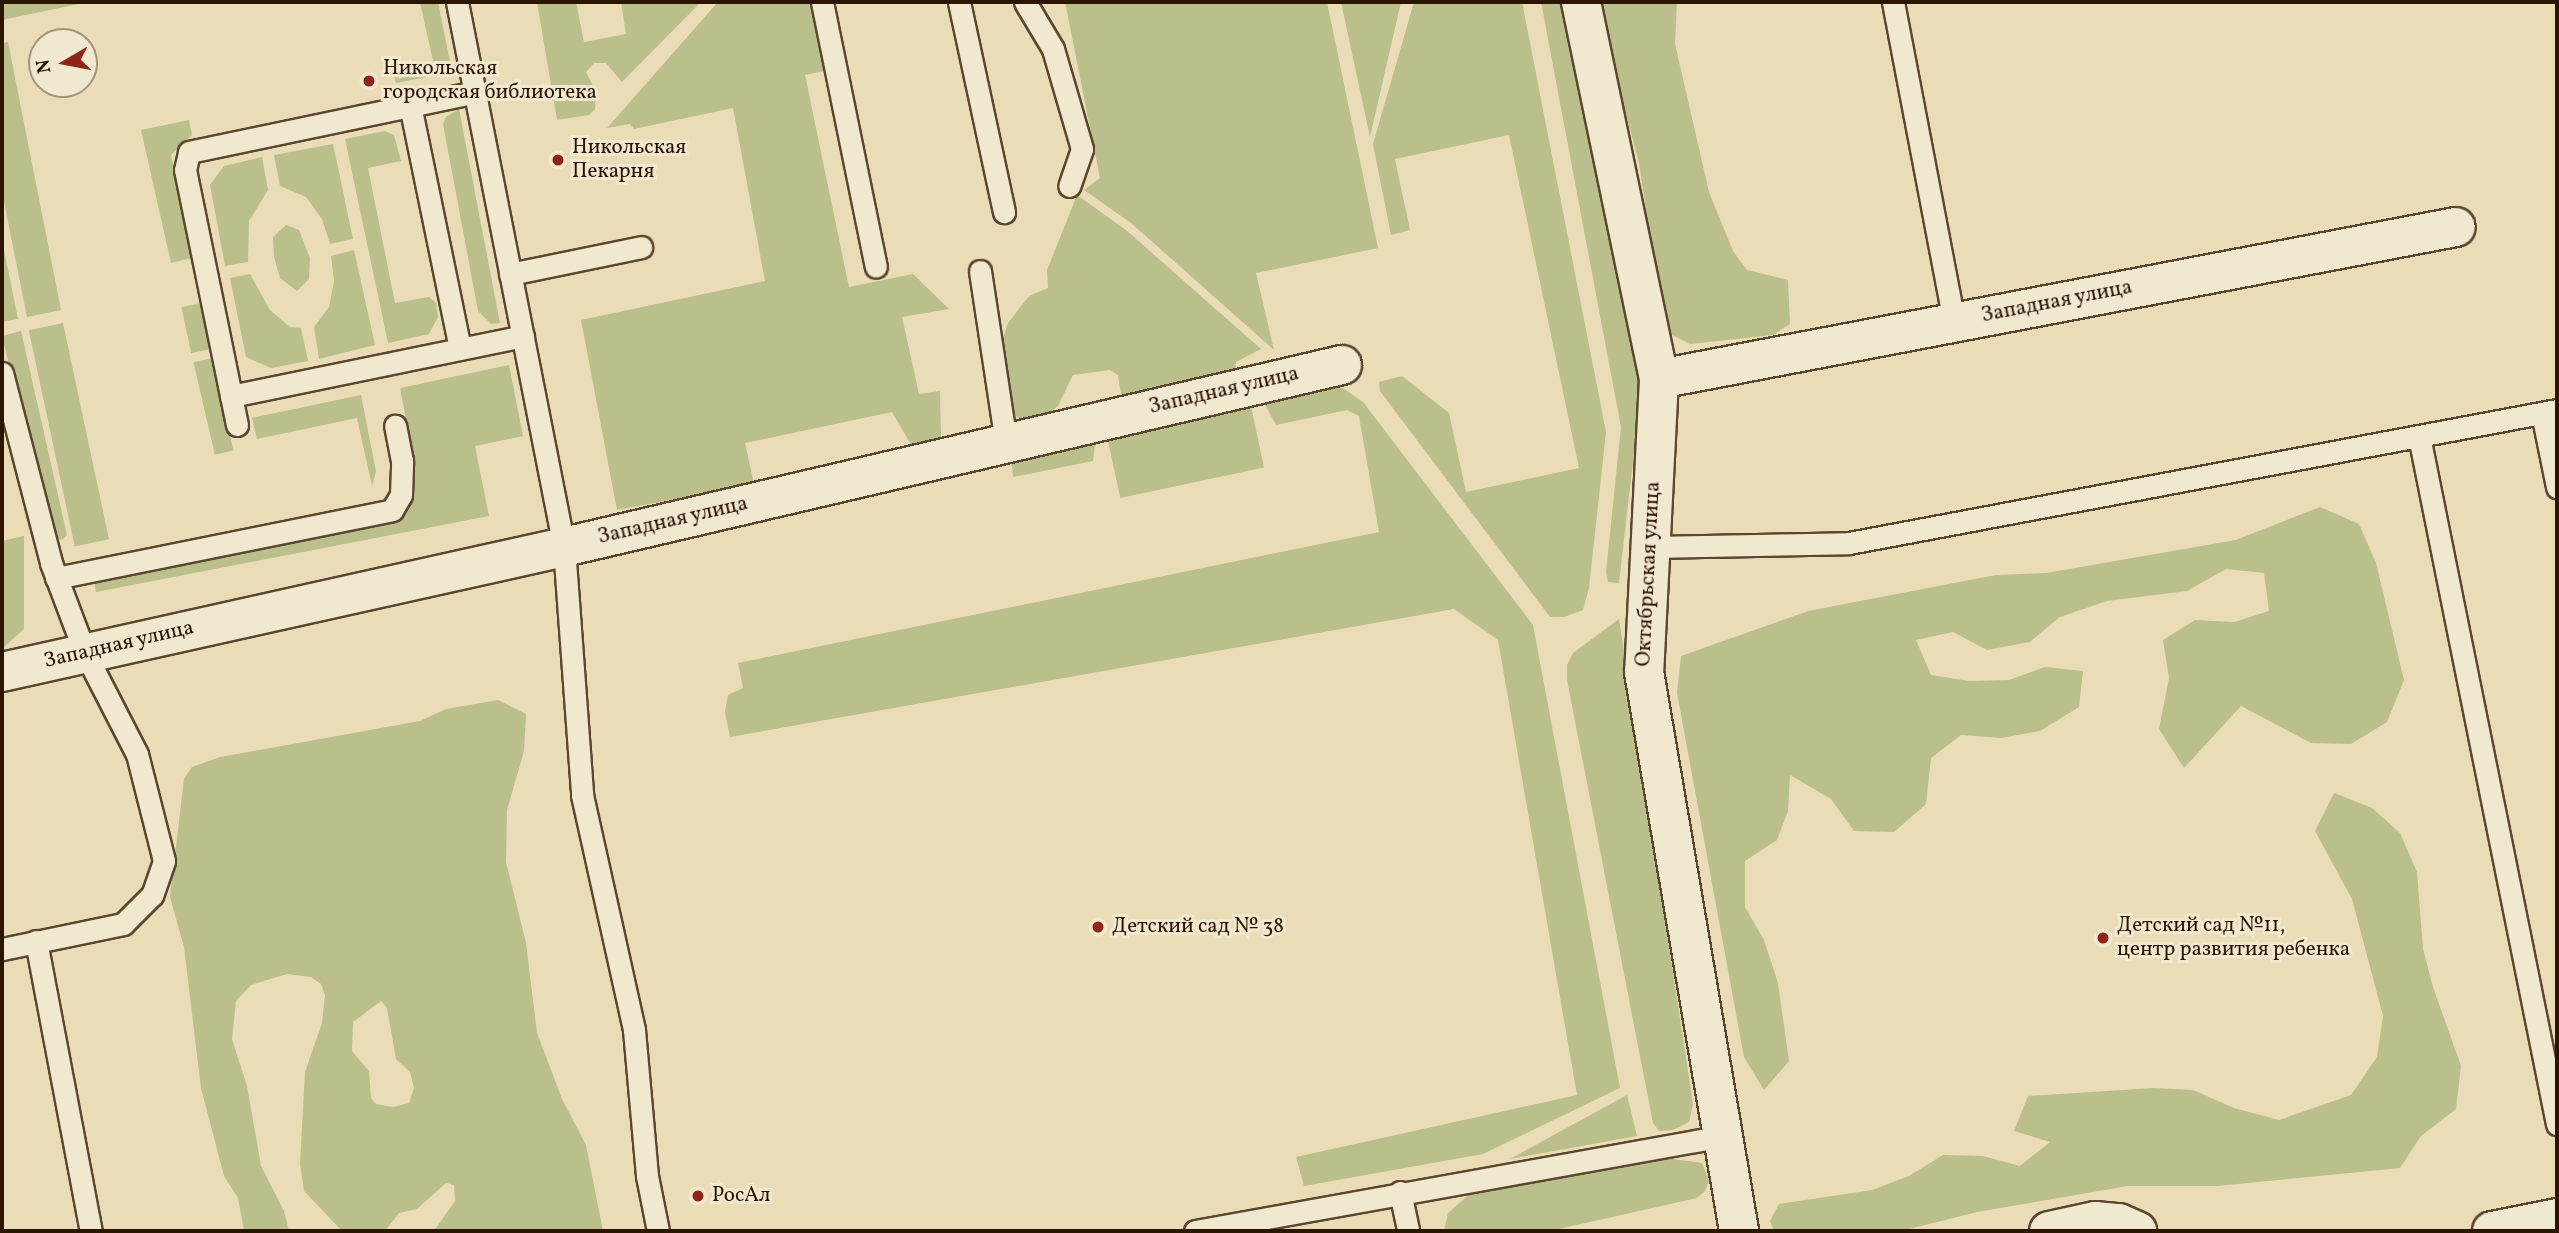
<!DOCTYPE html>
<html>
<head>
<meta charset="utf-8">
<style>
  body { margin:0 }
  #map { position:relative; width:2559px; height:1233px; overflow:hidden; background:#eadcb6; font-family:Vollkorn,serif }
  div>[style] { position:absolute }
  .green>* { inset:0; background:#babf8c; transform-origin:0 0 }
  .roads { filter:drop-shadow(2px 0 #5b462e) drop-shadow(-2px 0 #5b462e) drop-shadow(0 2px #5b462e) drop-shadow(0 -2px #5b462e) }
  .service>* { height:21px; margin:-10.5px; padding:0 10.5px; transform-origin:10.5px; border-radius:10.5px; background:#f1e8d0 }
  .minor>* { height:38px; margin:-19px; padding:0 19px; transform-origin:19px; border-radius:19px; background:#f1e8d0 }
  .dots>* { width:19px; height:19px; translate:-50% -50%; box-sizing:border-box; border:4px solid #f1e8d0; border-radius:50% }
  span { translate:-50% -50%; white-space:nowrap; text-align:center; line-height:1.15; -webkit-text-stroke:6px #f1e8d0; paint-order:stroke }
  .poi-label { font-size:21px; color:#2b1400 }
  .left { translate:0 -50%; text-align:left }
  .street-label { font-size:21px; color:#2b1400 }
  .frame { position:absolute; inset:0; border:4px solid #2b1400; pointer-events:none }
  .north { position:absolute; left:28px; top:28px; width:70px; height:70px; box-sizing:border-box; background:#f1e8d0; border:2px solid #a2937d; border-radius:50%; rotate:260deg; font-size:19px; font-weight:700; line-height:28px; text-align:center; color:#2b1400 }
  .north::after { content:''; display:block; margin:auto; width:24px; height:32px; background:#8f2418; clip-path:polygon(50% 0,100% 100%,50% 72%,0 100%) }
</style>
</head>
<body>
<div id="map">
  <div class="green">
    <div style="clip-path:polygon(2px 2px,88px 2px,2px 20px)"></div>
    <div style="clip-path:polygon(420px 2px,438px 2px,452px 72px,396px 83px,394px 75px,434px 66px)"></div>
    <div style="clip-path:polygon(537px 2px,576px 2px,584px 42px,626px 34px,621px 2px,701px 2px,622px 82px,606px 63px,594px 63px,586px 72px,596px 92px,595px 109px,589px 115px,557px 120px)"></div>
    <div style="clip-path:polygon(718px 2px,813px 2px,825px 71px,805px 75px,849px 287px,913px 274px,949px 309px,902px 317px,919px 394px,940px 391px,941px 437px,930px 447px,913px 448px,892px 412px,745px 443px,754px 484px,617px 510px,581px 320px,765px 281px,733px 108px,634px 129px,630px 124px,607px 128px)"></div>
    <div style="clip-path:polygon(1065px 2px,1327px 2px,1378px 248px,1256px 273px,1274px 350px,1131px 223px,1084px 190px,1100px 178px)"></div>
    <div style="clip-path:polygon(1341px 2px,1401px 2px,1370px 137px)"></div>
    <div style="clip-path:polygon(1414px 2px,1522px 2px,1606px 432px,1589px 588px,1583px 610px,1564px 617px,1550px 617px,1380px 391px,1379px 382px,1402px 376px,1449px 413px,1466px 492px,1579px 468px,1509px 135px,1395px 159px,1410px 230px,1391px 235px,1373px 144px)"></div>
    <div style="clip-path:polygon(1541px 2px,1567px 2px,1642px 383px,1619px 583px,1608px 582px,1606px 572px,1621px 427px)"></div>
    <div style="clip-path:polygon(1602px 2px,1677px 2px,1675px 44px,1709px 192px,1733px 251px,1747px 270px,1788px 280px,1790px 324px,1773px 335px,1690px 344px,1670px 334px,1661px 312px,1639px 163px,1605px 34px)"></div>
    <div style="clip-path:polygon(8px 42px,61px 310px,27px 317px,2px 192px,2px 43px)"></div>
    <div style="clip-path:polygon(459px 109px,500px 323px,491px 324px,478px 311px,443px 124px,446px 117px)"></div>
    <div style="clip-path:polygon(189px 120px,192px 135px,171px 155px,192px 258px,171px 263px,141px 130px)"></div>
    <div style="clip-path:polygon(385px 131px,394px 135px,401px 161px,368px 168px,395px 303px,429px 297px,436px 303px,438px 317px,429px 334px,388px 343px,345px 139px)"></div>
    <div style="clip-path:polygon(333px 144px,353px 239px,330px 244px,322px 219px,306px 197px,280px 186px,274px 155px)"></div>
    <div style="clip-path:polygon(262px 157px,268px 190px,249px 221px,248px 262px,225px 266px,210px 185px,224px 166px)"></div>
    <div style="clip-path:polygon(1077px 195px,1126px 230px,1261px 349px,1236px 362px,1235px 370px,1122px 401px,1118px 375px,1110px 370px,1073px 375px,1058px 406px,1043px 418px,1021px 419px,1007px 411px,1000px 347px,1008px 323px,1029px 296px,1048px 288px,1047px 270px)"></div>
    <div style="clip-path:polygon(286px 225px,299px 230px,310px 258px,309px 279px,297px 291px,280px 278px,274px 257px,273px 237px)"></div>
    <div style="clip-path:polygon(2px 240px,18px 319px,2px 322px)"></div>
    <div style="clip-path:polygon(354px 250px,375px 345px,319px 359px,314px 327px,329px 307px,334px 281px,331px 256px)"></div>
    <div style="clip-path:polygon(250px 274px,270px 310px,290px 327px,301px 328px,308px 361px,271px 368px,246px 357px,230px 278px)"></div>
    <div style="left:201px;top:303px;width:47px;height:20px;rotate:78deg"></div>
    <div style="left:63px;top:323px;width:221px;height:35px;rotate:78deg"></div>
    <div style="clip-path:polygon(21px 331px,67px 535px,62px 540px,51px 536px,2px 336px)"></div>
    <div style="left:212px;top:358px;width:95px;height:19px;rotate:77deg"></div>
    <div style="clip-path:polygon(509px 365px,523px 436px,475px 446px,489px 516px,96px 592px,94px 581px,404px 508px,415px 466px,400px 388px)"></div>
    <div style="clip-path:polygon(1338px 385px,1363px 402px,1533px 625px,1620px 1088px,1483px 1154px,1304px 1186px,1296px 1157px,1577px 1095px,1498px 640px,1454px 609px,730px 737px,725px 712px,728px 695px,743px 688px,738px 663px,1379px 532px,1359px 416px,1347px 410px,1276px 425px,1260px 395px)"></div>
    <div style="clip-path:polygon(361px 395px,376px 471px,372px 486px,357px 418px,257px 439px,252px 418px)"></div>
    <div style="left:1249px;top:397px;width:72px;height:147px;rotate:78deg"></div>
    <div style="clip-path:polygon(1097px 430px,1093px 461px,1013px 477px,1011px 457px)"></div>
    <div style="clip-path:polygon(2320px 507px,2359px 524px,2376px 563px,2404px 680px,2387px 722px,2351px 744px,2311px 743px,2241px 706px,2184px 768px,2159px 729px,2169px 678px,2163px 640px,2195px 620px,2234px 622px,2269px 611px,2264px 573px,2226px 569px,2187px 591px,2107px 601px,2060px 617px,2030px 642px,1987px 650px,1953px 632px,1916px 640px,1931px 675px,1969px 681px,2009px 680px,2045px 667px,2083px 671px,2079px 707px,2040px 731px,2001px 738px,1961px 735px,1931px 758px,1926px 804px,1894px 832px,1854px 831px,1831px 799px,1790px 775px,1788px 811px,1777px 840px,1745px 861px,1745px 907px,1764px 940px,1778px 983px,1789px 1061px,1764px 1090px,1744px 1057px,1677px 693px,1681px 656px,1808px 611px,1996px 575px,2046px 573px,2236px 540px)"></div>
    <div style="clip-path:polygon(24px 536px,24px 629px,2px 649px,2px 541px)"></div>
    <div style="clip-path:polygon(1619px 619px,1693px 1104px,1689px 1122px,1673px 1130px,1659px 1131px,1653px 1123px,1567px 680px,1567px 665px,1573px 653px)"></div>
    <div style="clip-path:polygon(evenodd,498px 700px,526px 714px,524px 751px,507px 810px,506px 862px,526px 943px,537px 1033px,562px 1099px,586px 1145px,603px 1231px,434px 1231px,455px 1201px,454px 1185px,446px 1183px,417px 1209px,399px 1213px,385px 1231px,342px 1231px,304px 1191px,300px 1164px,305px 1072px,322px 1023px,325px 995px,321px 984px,311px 977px,287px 974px,251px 985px,236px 1001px,232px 1039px,247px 1086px,261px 1166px,284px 1211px,289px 1231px,244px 1231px,238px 1198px,224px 1176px,201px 1088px,184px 947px,170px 897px,184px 779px,192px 767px,220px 757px,420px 721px,446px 709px,498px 700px,381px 1001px,387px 1008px,396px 1059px,410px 1072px,414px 1088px,409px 1103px,393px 1107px,376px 1104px,371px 1098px,369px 1071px,352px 1051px,353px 1022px,381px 1001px)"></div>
    <div style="clip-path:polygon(2334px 793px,2372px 808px,2400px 833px,2417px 872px,2423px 949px,2433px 987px,2461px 1066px,2456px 1109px,2421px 1136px,2400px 1168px,2217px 1186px,2128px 1186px,1977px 1212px,1901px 1231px,1774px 1231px,1770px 1221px,1779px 1204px,1872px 1190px,1909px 1176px,1943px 1155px,1983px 1156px,2020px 1166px,2050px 1142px,2014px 1131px,2028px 1096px,2154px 1088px,2193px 1090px,2234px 1108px,2279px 1120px,2351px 1095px,2377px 1057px,2383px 1016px,2352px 899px,2315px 831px)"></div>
    <div style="clip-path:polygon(1627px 1095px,1637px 1136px,1510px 1159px)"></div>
    <div style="clip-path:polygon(1666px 1158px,1702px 1163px,1709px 1180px,1705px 1191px,1697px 1198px,1550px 1231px,1444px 1231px,1448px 1213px,1471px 1193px)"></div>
  </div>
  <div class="roads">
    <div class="service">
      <div style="left:457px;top:2px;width:555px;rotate:78.89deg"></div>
      <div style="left:564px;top:547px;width:249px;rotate:85.8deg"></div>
      <div style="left:582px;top:795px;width:241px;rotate:77.5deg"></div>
      <div style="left:634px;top:1030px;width:147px;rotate:84.9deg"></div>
      <div style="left:647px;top:1176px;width:56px;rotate:78.7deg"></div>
      <div style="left:822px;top:2px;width:270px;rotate:78.5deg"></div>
      <div style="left:959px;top:2px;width:215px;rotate:77.9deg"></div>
      <div style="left:1025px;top:2px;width:55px;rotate:59.2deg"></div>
      <div style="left:1053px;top:49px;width:104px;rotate:73.8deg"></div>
      <div style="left:1082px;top:149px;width:39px;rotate:109deg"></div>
      <div style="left:1893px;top:2px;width:325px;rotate:79.2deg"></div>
      <div style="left:410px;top:105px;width:249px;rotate:78.4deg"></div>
      <div style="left:980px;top:271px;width:174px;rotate:81.4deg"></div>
      <div style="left:510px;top:274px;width:134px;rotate:-11.6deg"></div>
      <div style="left:2px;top:373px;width:196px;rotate:75.5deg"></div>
      <div style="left:51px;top:563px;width:96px;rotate:69.3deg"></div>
      <div style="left:85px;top:653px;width:114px;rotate:62.8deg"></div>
      <div style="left:137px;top:754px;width:110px;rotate:75.8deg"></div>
      <div style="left:164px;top:861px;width:36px;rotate:109deg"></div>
      <div style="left:152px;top:895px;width:41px;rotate:135deg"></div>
      <div style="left:123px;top:924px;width:124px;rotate:168.3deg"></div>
      <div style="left:231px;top:396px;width:298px;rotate:-11.6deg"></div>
      <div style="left:2542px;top:413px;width:76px;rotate:78.5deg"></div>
      <div style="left:237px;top:425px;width:260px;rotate:-101.5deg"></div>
      <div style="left:185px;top:170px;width:18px;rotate:-77deg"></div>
      <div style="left:189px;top:152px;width:292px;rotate:-11.8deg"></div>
      <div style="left:2419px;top:436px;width:702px;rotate:78.66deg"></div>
      <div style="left:1649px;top:547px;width:200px;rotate:-1.1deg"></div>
      <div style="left:1849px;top:543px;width:720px;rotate:-10.64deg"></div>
      <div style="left:56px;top:578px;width:343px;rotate:-11.4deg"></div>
      <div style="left:392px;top:510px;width:17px;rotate:-59deg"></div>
      <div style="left:401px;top:495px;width:34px;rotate:-88deg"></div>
      <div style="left:402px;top:461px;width:36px;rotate:-101deg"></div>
      <div style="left:36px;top:941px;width:295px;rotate:79.3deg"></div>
      <div style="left:1400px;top:1192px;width:40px;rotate:78deg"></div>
      <div style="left:1195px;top:1231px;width:536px;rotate:-10.2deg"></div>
    </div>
    <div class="minor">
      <div style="left:1581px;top:2px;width:385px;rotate:78.3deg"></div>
      <div style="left:1659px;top:379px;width:293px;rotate:92.9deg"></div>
      <div style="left:1644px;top:672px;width:567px;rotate:80.35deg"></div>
      <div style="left:1659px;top:379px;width:811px;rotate:-10.8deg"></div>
      <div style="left:2px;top:672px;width:576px;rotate:-12.54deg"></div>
      <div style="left:564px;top:547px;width:799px;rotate:-13.17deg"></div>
      <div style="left:2049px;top:1231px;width:47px;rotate:-12.3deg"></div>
      <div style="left:2095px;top:1221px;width:24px;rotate:5deg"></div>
      <div style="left:2119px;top:1223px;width:20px;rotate:24deg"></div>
      <div style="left:2492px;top:1231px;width:66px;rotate:-11.3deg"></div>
    </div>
  </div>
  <div class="dots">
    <div style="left:369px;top:81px;background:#8f2418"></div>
    <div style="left:558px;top:160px;background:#8f2418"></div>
    <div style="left:1098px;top:927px;background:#8f2418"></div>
    <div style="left:2103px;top:938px;background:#8f2418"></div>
    <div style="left:698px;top:1196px;background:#8f2418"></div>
  </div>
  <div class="poi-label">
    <span class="left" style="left:383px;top:81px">Никольская<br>городская библиотека</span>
    <span class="left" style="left:572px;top:160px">Никольская<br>Пекарня</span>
    <span class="left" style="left:2117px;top:938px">Детский сад №11,<br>центр развития ребенка</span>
    <span class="left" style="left:1112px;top:927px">Детский сад № 38</span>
    <span class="left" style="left:712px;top:1196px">РосАл</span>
  </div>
  <div class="street-label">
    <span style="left:2057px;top:302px;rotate:-11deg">Западная улица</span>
    <span style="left:1224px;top:391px;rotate:-13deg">Западная улица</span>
    <span style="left:673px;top:521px;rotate:-13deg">Западная улица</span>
    <span style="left:1649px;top:574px;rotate:-87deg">Октябрьская улица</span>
    <span style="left:119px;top:645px;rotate:-13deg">Западная улица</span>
  </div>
  <div class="frame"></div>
  <div class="north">N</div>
</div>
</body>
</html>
